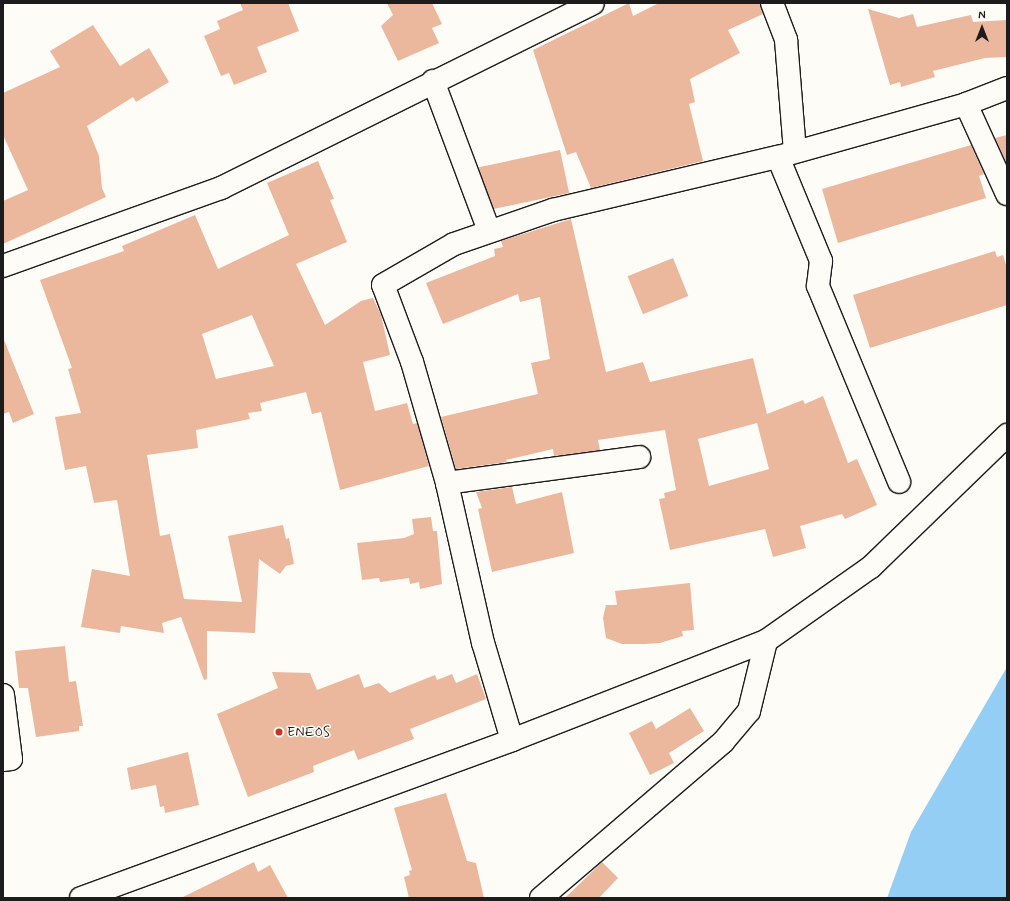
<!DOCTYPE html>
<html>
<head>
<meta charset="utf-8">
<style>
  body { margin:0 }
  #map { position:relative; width:1010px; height:901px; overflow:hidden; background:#fdfcf7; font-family:Mynerve,sans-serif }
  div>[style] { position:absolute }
  .water>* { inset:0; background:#95cef4 }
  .building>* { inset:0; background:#ebb79d; transform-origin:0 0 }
  .roads { filter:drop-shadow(1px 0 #1c1c1c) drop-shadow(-1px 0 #1c1c1c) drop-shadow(0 1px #1c1c1c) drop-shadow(0 -1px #1c1c1c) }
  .street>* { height:22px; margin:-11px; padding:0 11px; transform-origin:11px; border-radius:11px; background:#fdfcf7 }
  .secondary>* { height:22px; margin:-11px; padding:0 11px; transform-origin:11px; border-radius:11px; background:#fdfcf7 }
  .dots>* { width:11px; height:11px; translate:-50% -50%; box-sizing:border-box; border:2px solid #fdfcf7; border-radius:50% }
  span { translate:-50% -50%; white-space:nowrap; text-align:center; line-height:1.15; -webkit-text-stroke:3px #fdfcf7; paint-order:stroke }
  .poi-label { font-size:14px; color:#1c1c1c }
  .left { translate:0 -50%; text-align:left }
  .frame { position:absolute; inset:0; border:4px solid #1c1c1c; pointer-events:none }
  .north { position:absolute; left:962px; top:8px; width:40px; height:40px; -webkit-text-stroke:3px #fdfcf7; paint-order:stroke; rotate:0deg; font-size:11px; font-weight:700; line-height:16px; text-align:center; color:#1c1c1c }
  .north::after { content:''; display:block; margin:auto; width:14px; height:18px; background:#1c1c1c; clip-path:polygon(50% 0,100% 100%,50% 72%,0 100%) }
</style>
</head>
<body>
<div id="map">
  <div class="water">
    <div style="clip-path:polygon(1007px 667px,1007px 898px,887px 898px,911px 832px)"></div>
  </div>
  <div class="building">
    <div style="clip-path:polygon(240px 3px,288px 3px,299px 31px,257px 47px,267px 72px,234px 85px,229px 73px,221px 76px,204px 36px,220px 29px,217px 21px,243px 10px)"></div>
    <div style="clip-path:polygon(387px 3px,432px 3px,442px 24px,432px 28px,439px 43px,398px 61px,381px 26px,393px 15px)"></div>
    <div style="clip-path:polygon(629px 3px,633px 16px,659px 3px,760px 3px,763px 14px,728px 30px,740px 53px,690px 79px,695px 102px,689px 104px,703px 161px,591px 188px,576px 152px,567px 155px,533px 50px)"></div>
    <div style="clip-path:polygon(868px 9px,899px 18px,913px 14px,917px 27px,971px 15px,973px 22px,1007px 20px,1007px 57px,985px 58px,933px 71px,935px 77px,901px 87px,900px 82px,890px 85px)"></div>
    <div style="clip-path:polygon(93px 25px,120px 66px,149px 48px,169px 82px,136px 102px,133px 97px,87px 126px,99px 156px,102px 188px,106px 197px,3px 244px,3px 201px,28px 190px,3px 135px,3px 93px,60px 67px,50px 51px)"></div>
    <div style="clip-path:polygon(1007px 135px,1007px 164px,995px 138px)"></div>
    <div style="clip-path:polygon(971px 145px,984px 174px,979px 176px,986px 198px,838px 243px,822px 189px)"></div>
    <div style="left:560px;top:150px;width:44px;height:83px;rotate:78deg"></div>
    <div style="clip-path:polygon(evenodd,318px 161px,334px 199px,330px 200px,347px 242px,296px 264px,325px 325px,361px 301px,373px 298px,381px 315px,390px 355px,363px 362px,375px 411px,407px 403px,413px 424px,417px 423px,429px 466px,340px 490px,321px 412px,312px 414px,306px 392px,260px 403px,262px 411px,248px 413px,250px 419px,196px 430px,198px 448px,147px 455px,160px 536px,170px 534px,184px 599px,242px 602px,228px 536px,283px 525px,286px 539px,289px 538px,294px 564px,286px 566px,280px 574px,259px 559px,255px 633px,207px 631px,207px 679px,204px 680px,181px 617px,162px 623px,164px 633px,121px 626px,120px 633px,81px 627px,92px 569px,130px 576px,117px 500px,94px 503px,86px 466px,65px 470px,55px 417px,81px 413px,68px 369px,72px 368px,40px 280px,124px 251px,122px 246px,195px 215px,218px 269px,289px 235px,267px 183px,318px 161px,252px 315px,274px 366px,216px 379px,202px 334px,252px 315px)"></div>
    <div style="clip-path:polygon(evenodd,571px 219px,606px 372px,643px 362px,650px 382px,753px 358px,767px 414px,803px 400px,805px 404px,823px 396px,848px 463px,857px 459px,877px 505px,845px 519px,842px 514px,800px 526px,806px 548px,773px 557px,765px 529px,670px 550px,659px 499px,665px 498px,664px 493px,676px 490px,665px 430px,598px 440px,600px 450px,554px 456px,553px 449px,506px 460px,507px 462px,456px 469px,441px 417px,538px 394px,531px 363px,550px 359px,540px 297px,520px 302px,518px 294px,443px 324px,426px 283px,495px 256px,494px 249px,503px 247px,501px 241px,571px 219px,757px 423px,769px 469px,709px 486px,698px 439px,757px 423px)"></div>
    <div style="clip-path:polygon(995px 251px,997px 257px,1003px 255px,1007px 268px,1007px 305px,870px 348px,853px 295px)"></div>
    <div style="left:673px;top:258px;width:41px;height:49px;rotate:68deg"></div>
    <div style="clip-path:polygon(4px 340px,34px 414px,13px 423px,9px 412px,3px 414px)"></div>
    <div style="clip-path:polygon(512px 487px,516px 504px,562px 492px,574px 553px,492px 572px,478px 509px,482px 508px,476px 492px)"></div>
    <div style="clip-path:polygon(431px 517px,433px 531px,437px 531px,442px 584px,420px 589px,419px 582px,410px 584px,409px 578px,380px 582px,379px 578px,362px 580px,357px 543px,404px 538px,414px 534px,412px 519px)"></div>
    <div style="clip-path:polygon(690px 583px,694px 630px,682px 631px,683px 636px,660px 643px,645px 644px,622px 644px,606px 638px,603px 618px,606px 605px,617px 605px,615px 591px)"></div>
    <div style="clip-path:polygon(65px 646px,69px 682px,76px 681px,83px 726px,79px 726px,79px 731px,36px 737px,28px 688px,19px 688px,15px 651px)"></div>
    <div style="clip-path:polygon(272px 672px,310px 673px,317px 690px,359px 674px,364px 688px,379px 683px,390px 693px,435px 675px,437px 680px,452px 674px,456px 683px,477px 674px,486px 699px,410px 729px,414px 739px,358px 760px,354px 750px,313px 766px,314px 772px,248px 797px,217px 714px,278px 688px)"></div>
    <div style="clip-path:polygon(690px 708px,704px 731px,669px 753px,674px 763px,650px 775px,629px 733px,652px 721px,656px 729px)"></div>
    <div style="clip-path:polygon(188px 752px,199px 805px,165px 813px,164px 806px,160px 807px,156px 785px,131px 790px,127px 768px)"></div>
    <div style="clip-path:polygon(446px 793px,467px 861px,476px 863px,484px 898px,409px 898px,404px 877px,410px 875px,409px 871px,412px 870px,394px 808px)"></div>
    <div style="clip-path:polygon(254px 862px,258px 872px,270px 865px,288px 898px,181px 898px)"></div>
    <div style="clip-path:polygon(602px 862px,618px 878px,599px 898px,565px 898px)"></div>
  </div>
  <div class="roads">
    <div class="street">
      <div style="left:772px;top:3px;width:40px;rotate:69deg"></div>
      <div style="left:786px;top:40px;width:111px;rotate:85.4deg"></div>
      <div style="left:433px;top:81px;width:160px;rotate:69.5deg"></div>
      <div style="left:966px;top:104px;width:99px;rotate:65.5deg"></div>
      <div style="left:778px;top:157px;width:113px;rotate:67.5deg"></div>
      <div style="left:821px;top:261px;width:25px;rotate:97deg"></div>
      <div style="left:818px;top:286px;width:212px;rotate:67.5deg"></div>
      <div style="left:3px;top:266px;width:232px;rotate:-19.7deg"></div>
      <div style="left:221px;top:188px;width:415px;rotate:-26.4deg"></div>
      <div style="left:447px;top:483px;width:194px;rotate:-7.7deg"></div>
      <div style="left:3px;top:695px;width:64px;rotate:82.9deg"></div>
      <div style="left:11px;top:759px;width:8px;rotate:173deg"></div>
      <div style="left:512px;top:740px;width:101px;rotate:-106.6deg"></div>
      <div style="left:483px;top:643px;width:164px;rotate:-102.7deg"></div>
      <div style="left:447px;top:483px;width:126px;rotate:-106.1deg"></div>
      <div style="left:412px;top:362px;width:82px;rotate:-110.6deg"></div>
      <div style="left:383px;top:285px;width:82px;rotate:-30deg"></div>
      <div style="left:454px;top:244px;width:105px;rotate:-19deg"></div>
      <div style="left:553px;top:210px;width:231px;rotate:-13.3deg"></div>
      <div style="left:778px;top:157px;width:195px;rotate:-15.7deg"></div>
      <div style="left:966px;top:104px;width:44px;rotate:-21.3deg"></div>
      <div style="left:541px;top:898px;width:240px;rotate:-40.6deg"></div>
      <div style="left:723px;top:742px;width:40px;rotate:-50deg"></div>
      <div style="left:749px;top:711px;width:72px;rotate:-76.3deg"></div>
    </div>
    <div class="secondary">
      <div style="left:81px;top:898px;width:459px;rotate:-20.1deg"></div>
      <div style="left:512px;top:740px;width:273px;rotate:-21.3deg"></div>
      <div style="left:766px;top:641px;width:128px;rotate:-35.2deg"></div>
      <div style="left:871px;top:567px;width:190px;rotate:-44.1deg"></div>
    </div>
  </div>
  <div class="dots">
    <div style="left:279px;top:732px;background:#c8321e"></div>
  </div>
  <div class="poi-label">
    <span class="left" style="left:287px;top:732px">ENEOS</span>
  </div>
  <div class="frame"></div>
  <div class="north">N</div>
</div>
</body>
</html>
